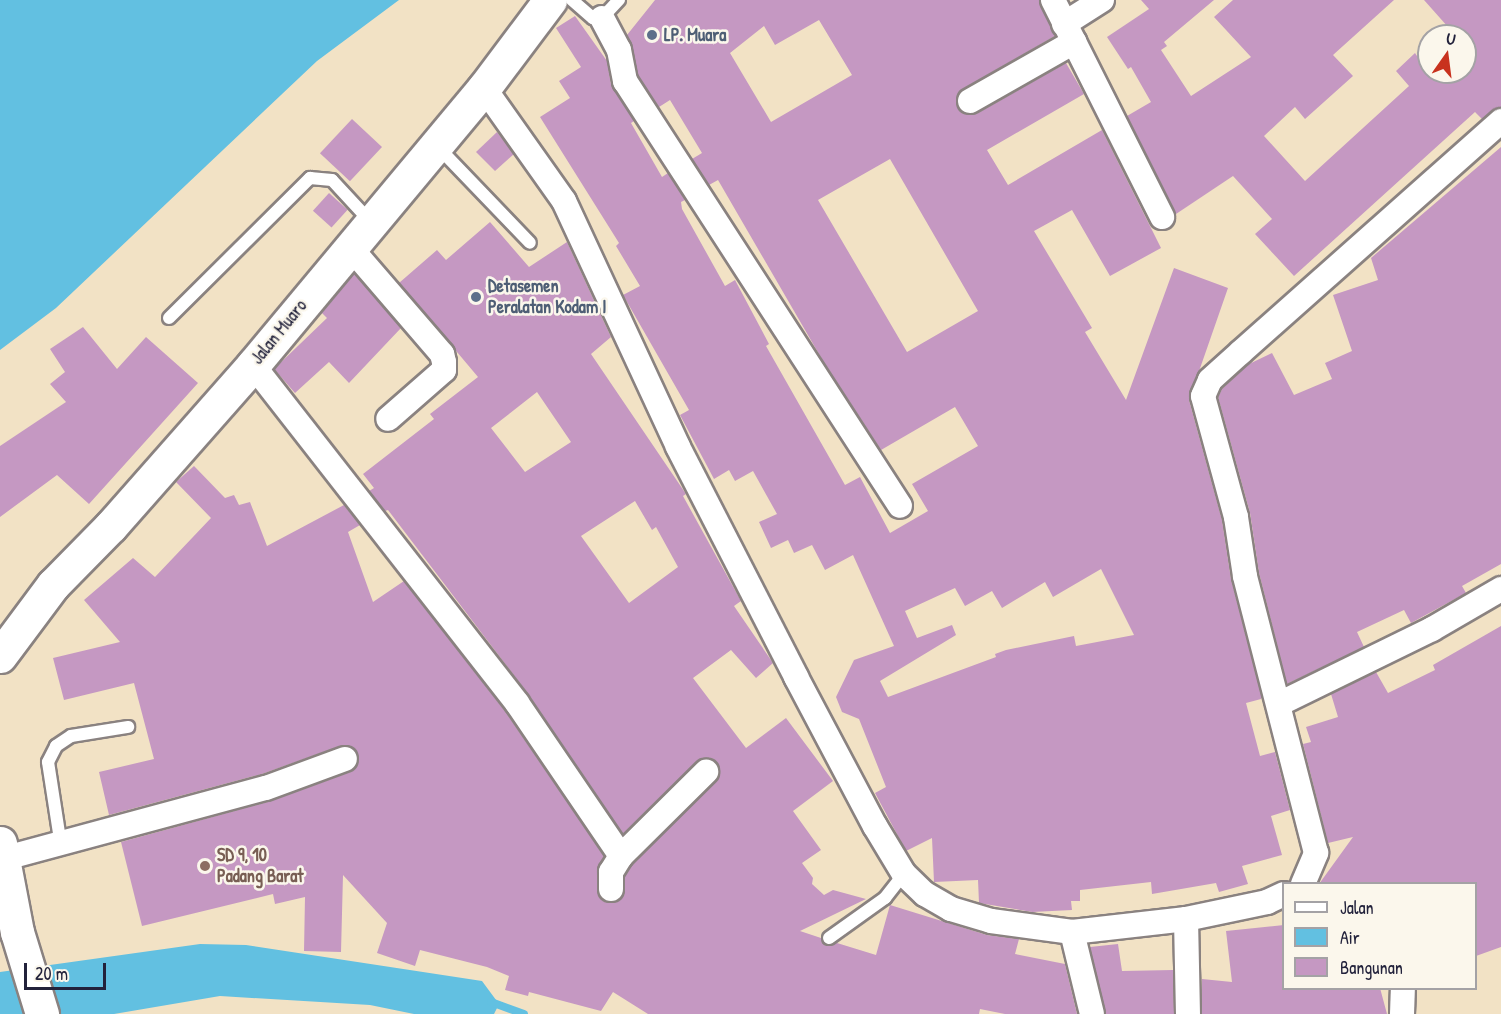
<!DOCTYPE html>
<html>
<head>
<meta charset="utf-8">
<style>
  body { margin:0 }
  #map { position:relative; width:1501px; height:1014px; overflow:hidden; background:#f2e2c5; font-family:"Patrick Hand",sans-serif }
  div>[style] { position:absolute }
  .water>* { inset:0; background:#62c0e1 }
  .stream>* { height:8px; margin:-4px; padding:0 4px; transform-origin:4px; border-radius:4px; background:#62c0e1 }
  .building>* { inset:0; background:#c598c2; transform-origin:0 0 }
  .roads { filter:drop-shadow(2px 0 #8a8280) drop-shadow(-2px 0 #8a8280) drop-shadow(0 2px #8a8280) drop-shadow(0 -2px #8a8280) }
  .service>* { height:12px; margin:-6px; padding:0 6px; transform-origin:6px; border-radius:6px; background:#fff }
  .minor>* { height:24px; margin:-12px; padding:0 12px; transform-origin:12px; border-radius:12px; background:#fff }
  .secondary>* { height:33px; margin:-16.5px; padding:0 16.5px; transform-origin:16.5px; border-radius:16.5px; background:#fff }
  .dots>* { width:16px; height:16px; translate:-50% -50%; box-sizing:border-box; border:3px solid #fbf7ec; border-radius:50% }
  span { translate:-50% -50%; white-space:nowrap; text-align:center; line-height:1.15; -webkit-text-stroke:5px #fbf7ec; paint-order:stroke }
  .service-label { font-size:18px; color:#4e5e75; font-weight:700 }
  .left { translate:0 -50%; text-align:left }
  .street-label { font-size:18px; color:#22223b }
  .education-label { font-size:18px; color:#785e54; font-weight:700 }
  .legend { position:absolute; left:1282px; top:882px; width:195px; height:108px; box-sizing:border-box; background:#fbf7ec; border:2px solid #a4a2a5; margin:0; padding:8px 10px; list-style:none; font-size:18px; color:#22223b }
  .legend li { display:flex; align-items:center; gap:12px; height:30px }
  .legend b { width:30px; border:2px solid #a4a2a5 }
  .north { position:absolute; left:1417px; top:24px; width:60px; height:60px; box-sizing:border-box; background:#fbf7ec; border:2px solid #a4a2a5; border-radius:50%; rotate:14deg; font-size:16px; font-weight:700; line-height:24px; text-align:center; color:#22223b }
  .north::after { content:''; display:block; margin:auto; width:21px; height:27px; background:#c8321e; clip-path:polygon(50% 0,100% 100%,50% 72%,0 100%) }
  .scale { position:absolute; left:24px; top:963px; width:82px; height:27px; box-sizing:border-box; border:3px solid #22223b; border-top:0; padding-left:8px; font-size:18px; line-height:21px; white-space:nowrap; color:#22223b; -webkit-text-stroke:4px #fbf7ec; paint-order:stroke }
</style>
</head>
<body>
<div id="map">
  <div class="water">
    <div style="clip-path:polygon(0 0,399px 0,317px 61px,56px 308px,0 350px)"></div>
    <div style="clip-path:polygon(200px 944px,246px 945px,482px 981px,499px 1004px,494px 1014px,414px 1014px,370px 1005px,220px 996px,114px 1014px,0 1014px,0 972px)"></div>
  </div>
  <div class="stream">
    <div style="left:491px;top:1002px;width:35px;rotate:20deg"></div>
  </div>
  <div class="building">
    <div style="clip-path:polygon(evenodd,655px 0,1039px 0,1055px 36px,963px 89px,956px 101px,963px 114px,976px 114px,1066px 63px,1084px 94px,987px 150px,1008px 185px,1102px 130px,1161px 248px,1110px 276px,1072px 210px,1034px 231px,1092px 328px,1085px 332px,1126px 400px,1174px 268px,1228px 288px,1189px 400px,1222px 520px,1231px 579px,1261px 695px,1261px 699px,1246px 703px,1260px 756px,1275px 752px,1290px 810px,1271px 816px,1282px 855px,1242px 866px,1248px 884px,1219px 892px,1216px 883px,1152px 894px,1151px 882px,1080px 890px,1080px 901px,1071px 901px,1072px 910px,1032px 912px,979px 903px,978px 880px,934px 882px,932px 838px,906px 851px,875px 793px,886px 787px,859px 719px,842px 712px,836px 697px,854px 660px,894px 646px,853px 555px,825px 570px,812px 545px,794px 553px,788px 540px,771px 548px,759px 522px,777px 514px,753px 471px,735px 481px,729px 470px,714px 479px,680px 415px,689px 410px,623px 295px,640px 286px,616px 246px,619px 243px,540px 117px,570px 98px,559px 81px,581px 67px,556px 28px,575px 16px,607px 61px,611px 84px,634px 121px,631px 123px,662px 177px,668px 173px,685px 200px,681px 202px,682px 209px,725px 286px,735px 280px,769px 344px,766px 346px,845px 485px,860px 477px,890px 533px,928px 511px,912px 484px,978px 446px,955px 407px,881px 450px,823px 361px,718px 180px,709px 185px,692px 159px,702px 153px,670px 100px,659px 107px,638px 76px,627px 35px,655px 0,819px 20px,852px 75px,771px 122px,730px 53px,764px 26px,775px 45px,819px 20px,655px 0,890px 159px,978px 311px,907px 352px,818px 200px,890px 159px,655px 0,1101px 569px,1134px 635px,1076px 646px,1074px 636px,1006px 650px,995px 654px,996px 657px,888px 697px,880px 681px,956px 635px,952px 625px,917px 638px,905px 611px,955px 588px,965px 606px,992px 591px,1002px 608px,1045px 582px,1053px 597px,1101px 569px)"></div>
    <div style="clip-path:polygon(1141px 0,1214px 0,1164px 42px,1167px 46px,1161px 50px,1191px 96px,1251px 57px,1214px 17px,1233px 0,1394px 0,1333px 55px,1353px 76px,1305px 119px,1295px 107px,1264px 136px,1305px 181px,1409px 86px,1396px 71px,1415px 53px,1417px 56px,1429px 45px,1429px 72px,1465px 72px,1465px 36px,1439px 36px,1448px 27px,1424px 0,1501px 0,1501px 107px,1482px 119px,1475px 112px,1294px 276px,1255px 234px,1272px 219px,1233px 176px,1176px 214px,1127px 116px,1151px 102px,1131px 67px,1128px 69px,1107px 37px,1149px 9px)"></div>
    <div style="left:352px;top:119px;width:41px;height:47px;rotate:43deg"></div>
    <div style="clip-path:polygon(497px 132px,514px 154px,495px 171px,476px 152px)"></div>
    <div style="clip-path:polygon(1501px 147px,1501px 564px,1462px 586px,1466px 593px,1411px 623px,1404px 610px,1357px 632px,1364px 647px,1287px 684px,1259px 573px,1250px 513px,1218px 397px,1222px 389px,1247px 365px,1272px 353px,1294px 395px,1332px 379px,1325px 363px,1352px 351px,1333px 295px,1378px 280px,1371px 258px)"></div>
    <div style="left:329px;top:193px;width:25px;height:24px;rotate:42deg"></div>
    <div style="clip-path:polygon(evenodd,490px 222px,529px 267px,567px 242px,611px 337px,591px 354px,686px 494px,683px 496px,741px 601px,734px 606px,773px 663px,756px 678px,731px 650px,693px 678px,746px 748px,786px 718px,833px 781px,793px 811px,821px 850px,802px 863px,813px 878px,812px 884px,824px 895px,833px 890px,866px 899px,800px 931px,821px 938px,826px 946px,837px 943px,876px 955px,890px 905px,987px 935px,1019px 939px,1015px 954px,1065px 964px,1077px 1014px,1005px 1014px,980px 1009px,979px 1014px,648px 1014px,613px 992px,601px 1011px,529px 992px,528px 996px,505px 990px,509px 976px,487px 967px,420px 950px,415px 966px,377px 953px,387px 923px,343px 875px,341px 952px,304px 951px,305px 897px,275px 904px,273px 894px,142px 926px,121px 842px,271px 801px,350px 772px,359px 761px,354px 748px,340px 746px,262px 774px,109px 815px,99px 772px,154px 759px,134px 683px,64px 700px,53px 658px,120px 642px,84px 600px,133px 558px,155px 577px,211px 518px,176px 482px,194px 466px,225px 498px,234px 495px,239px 505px,250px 502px,267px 546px,344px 505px,360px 525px,348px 532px,373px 602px,404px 581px,505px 711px,604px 856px,597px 872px,597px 890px,603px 901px,612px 903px,623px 897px,625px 876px,632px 865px,720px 776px,716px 762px,709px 758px,696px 762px,623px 834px,528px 694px,388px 510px,385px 511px,369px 491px,374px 488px,363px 474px,434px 419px,430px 414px,478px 377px,399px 283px,437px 250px,446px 260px,490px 222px,537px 392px,571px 442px,525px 472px,491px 428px,537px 392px,490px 222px,635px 501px,652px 530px,656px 527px,678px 567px,629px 603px,581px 536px,635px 501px)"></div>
    <div style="clip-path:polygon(354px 273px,401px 328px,349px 383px,329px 362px,295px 393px,274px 369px,327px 318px,321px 312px)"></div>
    <div style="clip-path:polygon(83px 327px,117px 369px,146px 337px,198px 383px,89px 504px,57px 475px,0 517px,0 446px,66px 402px,50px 384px,65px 372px,50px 349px)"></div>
    <div style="clip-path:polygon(1501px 626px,1501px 947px,1476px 956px,1476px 884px,1319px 884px,1353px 837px,1328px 843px,1303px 744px,1311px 742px,1306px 727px,1338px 717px,1331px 694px,1376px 672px,1388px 693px,1435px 670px,1433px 665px)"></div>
    <div style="clip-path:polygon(1284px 925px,1284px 988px,1380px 988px,1387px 1014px,1202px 1014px,1202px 979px,1232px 982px,1226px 931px)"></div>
    <div style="clip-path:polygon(1118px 944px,1122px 971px,1173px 970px,1174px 1014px,1106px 1014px,1090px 947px)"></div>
  </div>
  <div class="roads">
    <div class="service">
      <div style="left:572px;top:0;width:28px;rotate:41deg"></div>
      <div style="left:593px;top:18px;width:9px"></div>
      <div style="left:602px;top:18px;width:25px;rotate:-47deg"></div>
      <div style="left:437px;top:146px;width:134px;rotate:46.2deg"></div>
      <div style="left:169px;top:318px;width:199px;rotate:-44.8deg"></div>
      <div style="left:310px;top:178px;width:22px;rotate:5deg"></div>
      <div style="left:332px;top:180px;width:56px;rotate:47.2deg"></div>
      <div style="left:61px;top:846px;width:85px;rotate:-98.8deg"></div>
      <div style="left:48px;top:762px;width:18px;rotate:-63deg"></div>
      <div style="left:56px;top:746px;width:18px;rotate:-34deg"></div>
      <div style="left:71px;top:736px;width:58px;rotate:-9deg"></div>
      <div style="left:829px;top:938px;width:69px;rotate:-35.5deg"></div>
      <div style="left:885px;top:898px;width:31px;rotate:-52deg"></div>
    </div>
    <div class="minor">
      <div style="left:1053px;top:0;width:243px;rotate:63.3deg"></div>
      <div style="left:602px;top:18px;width:36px;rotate:62deg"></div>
      <div style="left:619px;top:50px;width:32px;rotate:79deg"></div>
      <div style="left:625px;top:81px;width:506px;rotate:57.09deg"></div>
      <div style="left:1064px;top:24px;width:45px;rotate:-32.3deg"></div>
      <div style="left:484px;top:88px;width:138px;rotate:54.7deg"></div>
      <div style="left:564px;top:201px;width:271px;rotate:65.1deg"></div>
      <div style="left:678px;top:447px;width:259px;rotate:62.8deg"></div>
      <div style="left:796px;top:677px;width:169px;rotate:62.1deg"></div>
      <div style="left:875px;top:826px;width:56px;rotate:58.9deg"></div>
      <div style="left:904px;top:874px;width:29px;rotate:44deg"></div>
      <div style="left:925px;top:894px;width:30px;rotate:30deg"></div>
      <div style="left:951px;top:909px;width:42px;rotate:16.7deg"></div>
      <div style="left:991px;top:921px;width:82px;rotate:7.7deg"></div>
      <div style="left:1072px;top:932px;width:115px;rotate:-6.5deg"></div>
      <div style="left:1186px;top:919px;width:83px;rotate:-11.9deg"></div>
      <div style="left:1267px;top:902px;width:19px;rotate:-25deg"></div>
      <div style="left:970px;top:101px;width:120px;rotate:-29.6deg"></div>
      <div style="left:349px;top:246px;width:143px;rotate:49.3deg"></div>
      <div style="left:442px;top:354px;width:8px;rotate:76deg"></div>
      <div style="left:444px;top:362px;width:8px;rotate:90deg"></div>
      <div style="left:444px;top:370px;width:74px;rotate:138.8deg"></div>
      <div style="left:253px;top:365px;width:429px;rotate:52deg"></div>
      <div style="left:517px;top:703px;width:185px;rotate:55.8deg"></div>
      <div style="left:621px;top:856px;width:19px;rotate:122deg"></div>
      <div style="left:611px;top:872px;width:17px;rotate:90deg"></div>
      <div style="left:1279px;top:704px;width:170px;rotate:-26.1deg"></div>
      <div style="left:1432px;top:629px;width:80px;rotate:-30.1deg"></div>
      <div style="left:621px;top:856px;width:120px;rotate:-44.7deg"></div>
      <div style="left:2px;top:859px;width:273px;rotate:-15.1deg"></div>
      <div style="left:266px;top:788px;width:84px;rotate:-20.2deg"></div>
      <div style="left:1303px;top:884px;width:34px;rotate:-67deg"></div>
      <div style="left:1316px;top:853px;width:286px;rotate:-104.4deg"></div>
      <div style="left:1245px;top:576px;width:60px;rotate:-98.7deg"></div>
      <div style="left:1236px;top:517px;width:125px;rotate:-105.3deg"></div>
      <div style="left:1203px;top:396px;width:17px;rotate:-66deg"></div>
      <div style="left:1210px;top:380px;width:42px;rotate:-42.1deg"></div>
      <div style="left:1241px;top:352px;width:348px;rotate:-41.6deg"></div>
      <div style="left:1186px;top:919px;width:95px;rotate:88.8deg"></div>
      <div style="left:1072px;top:932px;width:84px;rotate:76.3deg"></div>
      <div style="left:1402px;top:1014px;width:26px;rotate:-88deg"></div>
    </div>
    <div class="secondary">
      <div style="left:0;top:656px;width:89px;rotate:-53.3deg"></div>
      <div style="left:53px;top:585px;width:83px;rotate:-45.5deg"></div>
      <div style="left:111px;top:526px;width:215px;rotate:-48.6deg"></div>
      <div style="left:253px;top:365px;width:361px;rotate:-50.2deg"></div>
      <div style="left:484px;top:88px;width:110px;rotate:-53.1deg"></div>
      <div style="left:0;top:843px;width:91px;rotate:79.2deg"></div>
      <div style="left:17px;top:932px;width:86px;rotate:73deg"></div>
    </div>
  </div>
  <div class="dots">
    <div style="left:652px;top:35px;background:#5c6f8a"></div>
    <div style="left:476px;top:297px;background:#5c6f8a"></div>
    <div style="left:205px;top:866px;background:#8d6e63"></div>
  </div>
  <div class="service-label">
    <span class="left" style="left:664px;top:35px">LP. Muara</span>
    <span class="left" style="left:488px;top:297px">Detasemen<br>Peralatan Kodam I</span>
  </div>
  <div class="street-label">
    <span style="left:279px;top:332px;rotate:-51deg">Jalan Muaro</span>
  </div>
  <div class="education-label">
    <span class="left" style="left:217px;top:866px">SD 9, 10<br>Padang Barat</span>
  </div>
  <ul class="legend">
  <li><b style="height:8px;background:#fff"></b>Jalan</li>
  <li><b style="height:16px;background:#62c0e1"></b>Air</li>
  <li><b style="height:16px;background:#c598c2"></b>Bangunan</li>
  </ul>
  <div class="north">U</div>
  <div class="scale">20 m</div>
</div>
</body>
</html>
